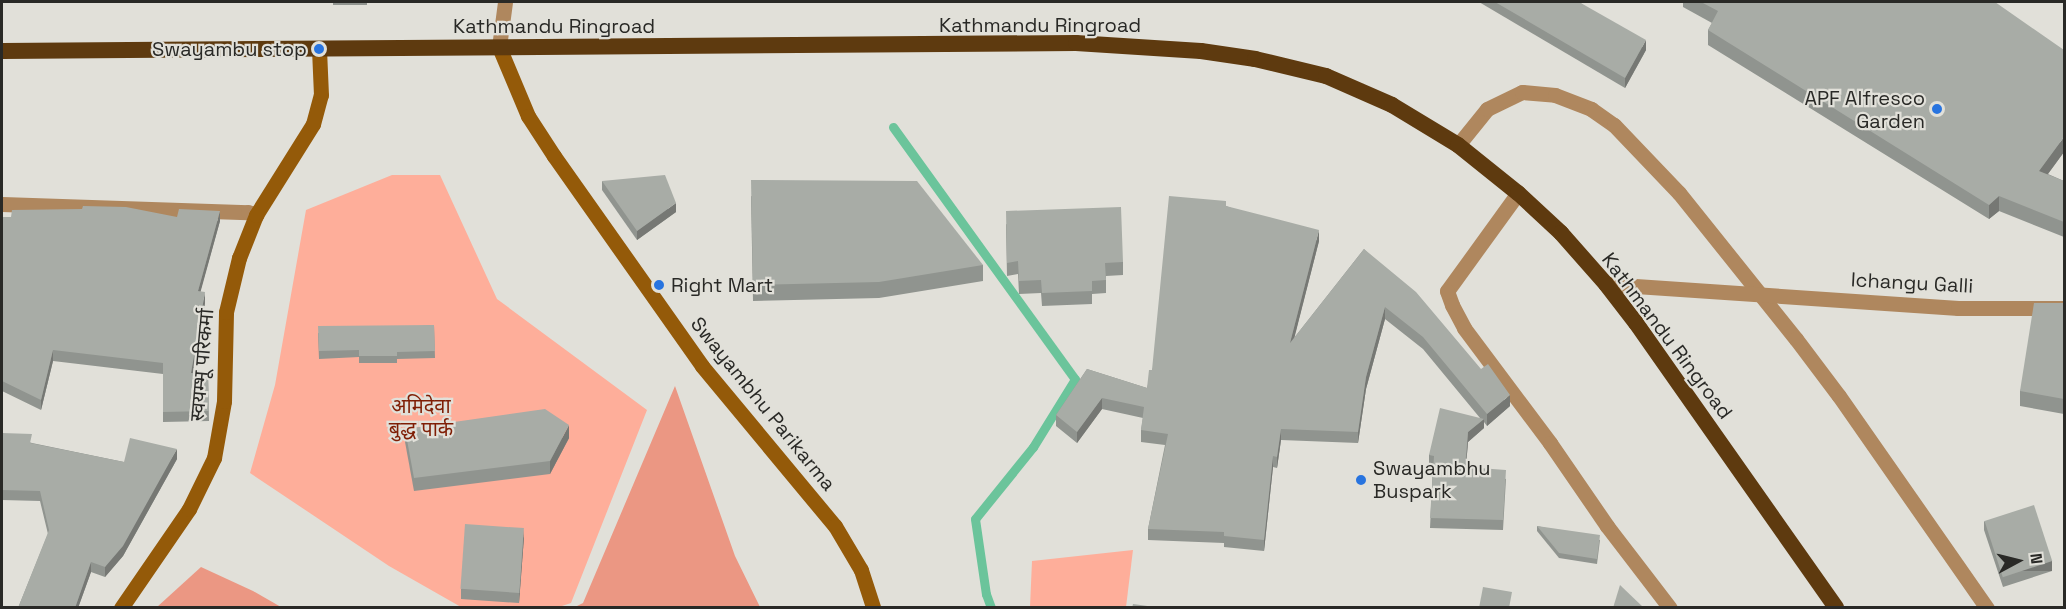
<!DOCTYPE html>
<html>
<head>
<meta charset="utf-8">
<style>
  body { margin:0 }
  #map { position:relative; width:2066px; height:609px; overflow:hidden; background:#e1e0d9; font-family:"Space Grotesk","Noto Sans Devanagari",sans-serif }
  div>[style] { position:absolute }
  .green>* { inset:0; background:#feae9a }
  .forest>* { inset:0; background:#eb9783 }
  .stream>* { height:9px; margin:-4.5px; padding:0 4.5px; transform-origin:4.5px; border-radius:4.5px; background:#6bc49b }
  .minor>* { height:15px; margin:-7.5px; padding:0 7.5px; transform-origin:7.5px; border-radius:7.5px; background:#af875e }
  .tertiary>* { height:15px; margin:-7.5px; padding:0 7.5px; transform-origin:7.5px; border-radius:7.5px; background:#af875e }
  .secondary>* { height:15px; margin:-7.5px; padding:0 7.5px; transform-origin:7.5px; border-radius:7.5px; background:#945a09 }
  .trunk>* { height:16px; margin:-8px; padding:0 8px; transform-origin:8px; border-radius:8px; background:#5e3a0f }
  .wall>* { inset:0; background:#90948f; transform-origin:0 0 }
  .shaded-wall>* { inset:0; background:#767874; transform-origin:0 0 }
  .building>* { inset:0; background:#a8aca6; transform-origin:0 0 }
  .dots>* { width:16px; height:16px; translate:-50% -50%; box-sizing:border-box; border:3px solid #e1e0d9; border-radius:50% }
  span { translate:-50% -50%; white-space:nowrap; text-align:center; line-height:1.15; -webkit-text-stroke:4.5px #e1e0d9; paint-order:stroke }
  .street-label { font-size:20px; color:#292926 }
  .poi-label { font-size:20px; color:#292926 }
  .right { translate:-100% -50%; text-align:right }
  .left { translate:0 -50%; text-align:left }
  .park-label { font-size:20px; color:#7f1e05 }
  .frame { position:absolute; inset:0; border:3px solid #292926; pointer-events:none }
  .north { position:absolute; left:1988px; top:531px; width:60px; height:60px; -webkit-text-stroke:4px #e1e0d9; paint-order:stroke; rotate:83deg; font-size:16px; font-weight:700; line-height:24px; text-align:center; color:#292926 }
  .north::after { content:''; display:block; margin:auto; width:21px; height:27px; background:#292926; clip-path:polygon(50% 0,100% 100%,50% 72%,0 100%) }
</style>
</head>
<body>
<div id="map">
  <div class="green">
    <div style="clip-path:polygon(392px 175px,440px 175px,497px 299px,647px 410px,571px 603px,559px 607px,461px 607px,389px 566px,250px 473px,275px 385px,306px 210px)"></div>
    <div style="clip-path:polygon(1133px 550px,1126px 607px,1030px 607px,1032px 561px)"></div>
  </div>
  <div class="forest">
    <div style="clip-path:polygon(675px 386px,735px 556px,760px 607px,575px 607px,583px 603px)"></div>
    <div style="clip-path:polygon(201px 567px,253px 591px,281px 607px,157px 607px)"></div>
  </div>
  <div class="stream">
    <div style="left:893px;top:127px;width:311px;rotate:54.2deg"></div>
    <div style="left:1075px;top:379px;width:80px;rotate:121.7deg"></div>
    <div style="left:1033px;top:447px;width:92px;rotate:128.9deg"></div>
    <div style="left:975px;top:519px;width:76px;rotate:81.7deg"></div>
    <div style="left:986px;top:594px;width:15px;rotate:70deg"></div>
  </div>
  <div class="minor">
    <div style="left:1458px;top:145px;width:46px;rotate:-51.1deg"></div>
    <div style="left:1487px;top:109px;width:39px;rotate:-26deg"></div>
    <div style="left:1522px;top:92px;width:33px;rotate:5deg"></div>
    <div style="left:1555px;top:95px;width:39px;rotate:21deg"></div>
    <div style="left:1591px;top:109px;width:28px;rotate:35deg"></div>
    <div style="left:1614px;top:125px;width:94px;rotate:46.3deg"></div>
    <div style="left:1679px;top:193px;width:187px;rotate:51.3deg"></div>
    <div style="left:1796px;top:339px;width:71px;rotate:53deg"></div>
    <div style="left:1839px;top:396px;width:259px;rotate:55.1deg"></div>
    <div style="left:1518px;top:193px;width:121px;rotate:125.9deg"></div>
    <div style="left:1447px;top:291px;width:15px;rotate:70deg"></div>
    <div style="left:1452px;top:305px;width:26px;rotate:62deg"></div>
    <div style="left:1464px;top:328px;width:144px;rotate:53.2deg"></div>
    <div style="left:1550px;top:443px;width:101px;rotate:55.5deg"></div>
    <div style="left:1607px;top:526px;width:103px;rotate:52.5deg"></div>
    <div style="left:2px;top:204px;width:246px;rotate:1.9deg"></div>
    <div style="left:248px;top:212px;width:9px;rotate:21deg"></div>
    <div style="left:1606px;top:284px;width:353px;rotate:3.9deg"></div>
    <div style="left:1958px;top:308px;width:106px"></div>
  </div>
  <div class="tertiary">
    <div style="left:499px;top:47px;width:45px;rotate:-82.4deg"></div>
  </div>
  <div class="secondary">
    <div style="left:499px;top:47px;width:75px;rotate:67.2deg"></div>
    <div style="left:528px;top:116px;width:48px;rotate:57deg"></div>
    <div style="left:554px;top:156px;width:257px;rotate:54.8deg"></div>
    <div style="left:702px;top:366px;width:208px;rotate:50.3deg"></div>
    <div style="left:835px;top:526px;width:51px;rotate:59.4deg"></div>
    <div style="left:861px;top:570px;width:40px;rotate:72deg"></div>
    <div style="left:121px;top:608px;width:120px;rotate:-55.5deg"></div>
    <div style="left:189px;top:509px;width:57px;rotate:-63.9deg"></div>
    <div style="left:214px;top:458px;width:58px;rotate:-80deg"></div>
    <div style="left:224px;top:401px;width:89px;rotate:-88.7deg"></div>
    <div style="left:226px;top:312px;width:56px;rotate:-76.5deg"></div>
    <div style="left:239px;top:258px;width:46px;rotate:-68.4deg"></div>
    <div style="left:256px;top:215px;width:107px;rotate:-57.9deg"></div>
    <div style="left:313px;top:124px;width:30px;rotate:-75deg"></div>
    <div style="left:321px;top:95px;width:46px;rotate:-92.5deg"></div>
  </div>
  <div class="trunk">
    <div style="left:2px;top:51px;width:1074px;rotate:-0.43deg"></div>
    <div style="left:1076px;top:43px;width:125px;rotate:3.7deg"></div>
    <div style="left:1201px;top:51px;width:55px;rotate:8.4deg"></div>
    <div style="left:1255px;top:59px;width:73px;rotate:13.5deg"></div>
    <div style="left:1326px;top:76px;width:72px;rotate:23.7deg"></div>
    <div style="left:1392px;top:105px;width:77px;rotate:31.2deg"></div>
    <div style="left:1458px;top:145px;width:77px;rotate:38.7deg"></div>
    <div style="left:1518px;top:193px;width:59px;rotate:42.9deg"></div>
    <div style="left:1561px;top:233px;width:68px;rotate:48.6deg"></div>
    <div style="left:1606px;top:284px;width:49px;rotate:52.4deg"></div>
    <div style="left:1636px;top:323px;width:348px;rotate:54.9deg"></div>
  </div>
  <div class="wall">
    <div style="left:333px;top:2px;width:34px;height:3px"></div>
    <div style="clip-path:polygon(1479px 2px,1579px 2px,1646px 50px,1625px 88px)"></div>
    <div style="clip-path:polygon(1683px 2px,1995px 2px,2064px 152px,2048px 174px,2064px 181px,2064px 237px,1999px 211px,1989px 219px,1708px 45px,1708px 30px,1712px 23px,1683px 7px)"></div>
    <div style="clip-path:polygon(602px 181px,676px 212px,637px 240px,602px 190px)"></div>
    <div style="clip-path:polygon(751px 196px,983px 265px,983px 281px,879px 298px,753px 301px)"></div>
    <div style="clip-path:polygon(1226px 206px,1319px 241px,1294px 338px,1364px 249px,1510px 406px,1487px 426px,1484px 422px,1484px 428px,1468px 442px,1466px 467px,1506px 479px,1503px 530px,1430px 528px,1433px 465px,1429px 464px,1429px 455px,1480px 418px,1423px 349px,1385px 319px,1366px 389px,1358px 443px,1281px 440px,1277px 468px,1273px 467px,1264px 551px,1224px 547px,1224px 543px,1148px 540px,1148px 529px,1165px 445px,1141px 442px,1141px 430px,1143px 418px,1102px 409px,1077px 443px,1056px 426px,1056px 415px,1087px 369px,1147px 388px,1152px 370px)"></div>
    <div style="clip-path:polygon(2px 217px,220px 221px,200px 292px,205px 303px,193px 373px,208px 373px,209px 421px,163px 422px,163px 374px,53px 361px,41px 410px,2px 391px)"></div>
    <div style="clip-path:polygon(1006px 224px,1123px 262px,1123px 275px,1106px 276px,1106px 293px,1092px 294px,1092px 304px,1042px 306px,1041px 293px,1019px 294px,1018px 274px,1007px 276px)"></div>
    <div style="clip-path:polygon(2064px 303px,2064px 414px,2020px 406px,2020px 391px)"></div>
    <div style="clip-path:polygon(434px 325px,435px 358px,397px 359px,397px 363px,359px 363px,359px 357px,319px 359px,318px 333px)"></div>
    <div style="clip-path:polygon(405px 429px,569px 438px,550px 474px,414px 491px,405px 442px)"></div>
    <div style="clip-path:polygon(2px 433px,32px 443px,124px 462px,177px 459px,123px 556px,105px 577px,91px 572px,78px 608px,18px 608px,48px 534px,40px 501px,2px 500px)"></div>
    <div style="clip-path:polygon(1984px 521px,2052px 571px,2003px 587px,1984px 530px)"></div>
    <div style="clip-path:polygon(1537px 526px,1600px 540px,1597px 564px,1559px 558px,1537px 531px)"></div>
    <div style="clip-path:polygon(524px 537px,519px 603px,461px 599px,461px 589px)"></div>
  </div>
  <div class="shaded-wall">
    <div style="clip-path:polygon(1646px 40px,1646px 50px,1625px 88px,1625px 78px)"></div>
    <div style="clip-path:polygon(2064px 137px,2064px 152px,2039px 186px,2039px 171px)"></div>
    <div style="clip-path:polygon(1999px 196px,1999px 211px,1989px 219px,1989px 205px)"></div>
    <div style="clip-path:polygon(676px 203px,676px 212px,637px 240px,637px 231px)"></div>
    <div style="clip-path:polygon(220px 211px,220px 221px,198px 301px,198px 291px)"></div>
    <div style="clip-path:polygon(1319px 230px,1319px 241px,1290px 355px,1290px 343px)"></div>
    <div style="clip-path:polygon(205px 292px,205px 303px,191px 383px,191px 373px)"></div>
    <div style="clip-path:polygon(1385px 307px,1385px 319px,1366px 389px,1358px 443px,1358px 432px,1366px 377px)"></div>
    <div style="clip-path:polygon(53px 350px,53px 361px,41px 410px,41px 400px)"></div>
    <div style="clip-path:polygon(1510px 395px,1510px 406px,1487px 426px,1487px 414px)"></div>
    <div style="clip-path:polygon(1102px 398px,1102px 409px,1077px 443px,1077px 432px)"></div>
    <div style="clip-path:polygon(1484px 419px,1484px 428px,1468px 442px,1465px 477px,1468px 432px)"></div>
    <div style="clip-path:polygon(569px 425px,569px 438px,550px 474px,550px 461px)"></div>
    <div style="clip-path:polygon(1281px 429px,1281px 440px,1277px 468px,1277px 457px)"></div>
    <div style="clip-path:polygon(177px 449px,177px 459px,123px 556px,105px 577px,105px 567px)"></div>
    <div style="clip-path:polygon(1273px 456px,1273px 467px,1264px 551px,1264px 540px)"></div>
    <div style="clip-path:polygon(524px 528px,524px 537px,519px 603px,519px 593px)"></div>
    <div style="left:2052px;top:561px;width:10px;height:52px;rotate:90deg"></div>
    <div style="clip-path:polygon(91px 562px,91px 572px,78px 608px,75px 608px)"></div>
  </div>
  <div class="building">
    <div style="clip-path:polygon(1495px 2px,1579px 2px,1646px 40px,1625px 78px)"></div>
    <div style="clip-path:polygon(1701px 2px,1995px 2px,2064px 50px,2064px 137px,2039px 171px,2064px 181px,2064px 222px,1999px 196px,1989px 205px,1708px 30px,1718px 11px)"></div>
    <div style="clip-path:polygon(665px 175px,676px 203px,637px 231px,602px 181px)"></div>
    <div style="clip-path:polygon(751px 180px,917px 181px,983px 265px,879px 282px,753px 285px)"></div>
    <div style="clip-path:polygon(1169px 196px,1226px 201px,1226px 206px,1319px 230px,1290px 343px,1364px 249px,1416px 292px,1481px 369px,1488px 364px,1510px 395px,1487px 414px,1423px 337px,1385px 307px,1366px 377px,1358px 432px,1281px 429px,1277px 457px,1273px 456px,1264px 540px,1224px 536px,1224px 532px,1148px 529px,1168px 434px,1141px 430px,1144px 407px,1102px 398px,1077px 432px,1056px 415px,1087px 369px,1147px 388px,1149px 370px,1152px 370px)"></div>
    <div style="clip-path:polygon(83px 206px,126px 207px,177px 217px,179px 209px,220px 211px,198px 291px,205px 292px,191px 373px,208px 373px,209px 411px,163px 412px,163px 363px,53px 350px,41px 400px,2px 381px,2px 217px,11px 217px,12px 210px,82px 209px)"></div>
    <div style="clip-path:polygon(1121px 207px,1123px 262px,1105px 263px,1106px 280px,1092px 281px,1092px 291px,1042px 293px,1041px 280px,1019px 281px,1018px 261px,1007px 263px,1006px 211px)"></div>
    <div style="clip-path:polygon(2034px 303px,2064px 303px,2064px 399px,2020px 391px)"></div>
    <div style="clip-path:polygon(434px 325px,435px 351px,397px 352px,397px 356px,359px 356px,359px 350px,319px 351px,318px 326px)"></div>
    <div style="clip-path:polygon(1440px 408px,1484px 419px,1468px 432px,1465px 467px,1506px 470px,1503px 520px,1430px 518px,1434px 456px,1429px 455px)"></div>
    <div style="clip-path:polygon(545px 409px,569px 425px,550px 461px,414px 478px,405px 429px)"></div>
    <div style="clip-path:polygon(2px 433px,32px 434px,30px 443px,124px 462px,130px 438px,177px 449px,123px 546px,105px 567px,91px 562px,75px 608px,18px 608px,49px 530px,40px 491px,2px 490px)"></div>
    <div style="left:2034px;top:505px;width:59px;height:52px;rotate:72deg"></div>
    <div style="left:465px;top:524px;width:59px;height:65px;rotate:4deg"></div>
    <div style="clip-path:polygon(1537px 526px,1600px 535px,1597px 559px,1559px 553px)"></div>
    <div style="clip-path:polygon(1620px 585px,1644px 608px,1613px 608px)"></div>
    <div style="clip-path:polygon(1483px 587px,1512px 592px,1509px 608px,1479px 608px)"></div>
    <div style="clip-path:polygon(1133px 604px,1162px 608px,1132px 608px)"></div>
  </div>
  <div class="dots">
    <div style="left:319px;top:49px;background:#2874df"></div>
    <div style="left:1937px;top:109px;background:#2874df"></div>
    <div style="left:659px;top:285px;background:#2874df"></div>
    <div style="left:1361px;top:480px;background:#2874df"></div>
  </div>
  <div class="street-label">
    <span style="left:1040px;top:25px">Kathmandu Ringroad</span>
    <span style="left:554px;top:26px">Kathmandu Ringroad</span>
    <span style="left:1912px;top:283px;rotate:3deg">Ichangu Galli</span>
    <span style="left:1667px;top:336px;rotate:53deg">Kathmandu Ringroad</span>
    <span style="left:202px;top:365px;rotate:-85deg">स्वयम्भू परिकर्मा</span>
    <span style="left:763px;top:404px;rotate:51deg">Swayambhu Parikarma</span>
  </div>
  <div class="poi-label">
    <span class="right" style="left:307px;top:49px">Swayambu stop</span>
    <span class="right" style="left:1925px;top:110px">APF Alfresco<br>Garden</span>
    <span class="left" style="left:671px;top:285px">Right Mart</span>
    <span class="left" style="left:1373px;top:480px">Swayambhu<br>Buspark</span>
  </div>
  <div class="park-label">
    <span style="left:421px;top:418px">अमिदेवा<br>बुद्ध पार्क</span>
  </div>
  <div class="frame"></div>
  <div class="north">N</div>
</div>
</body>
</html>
